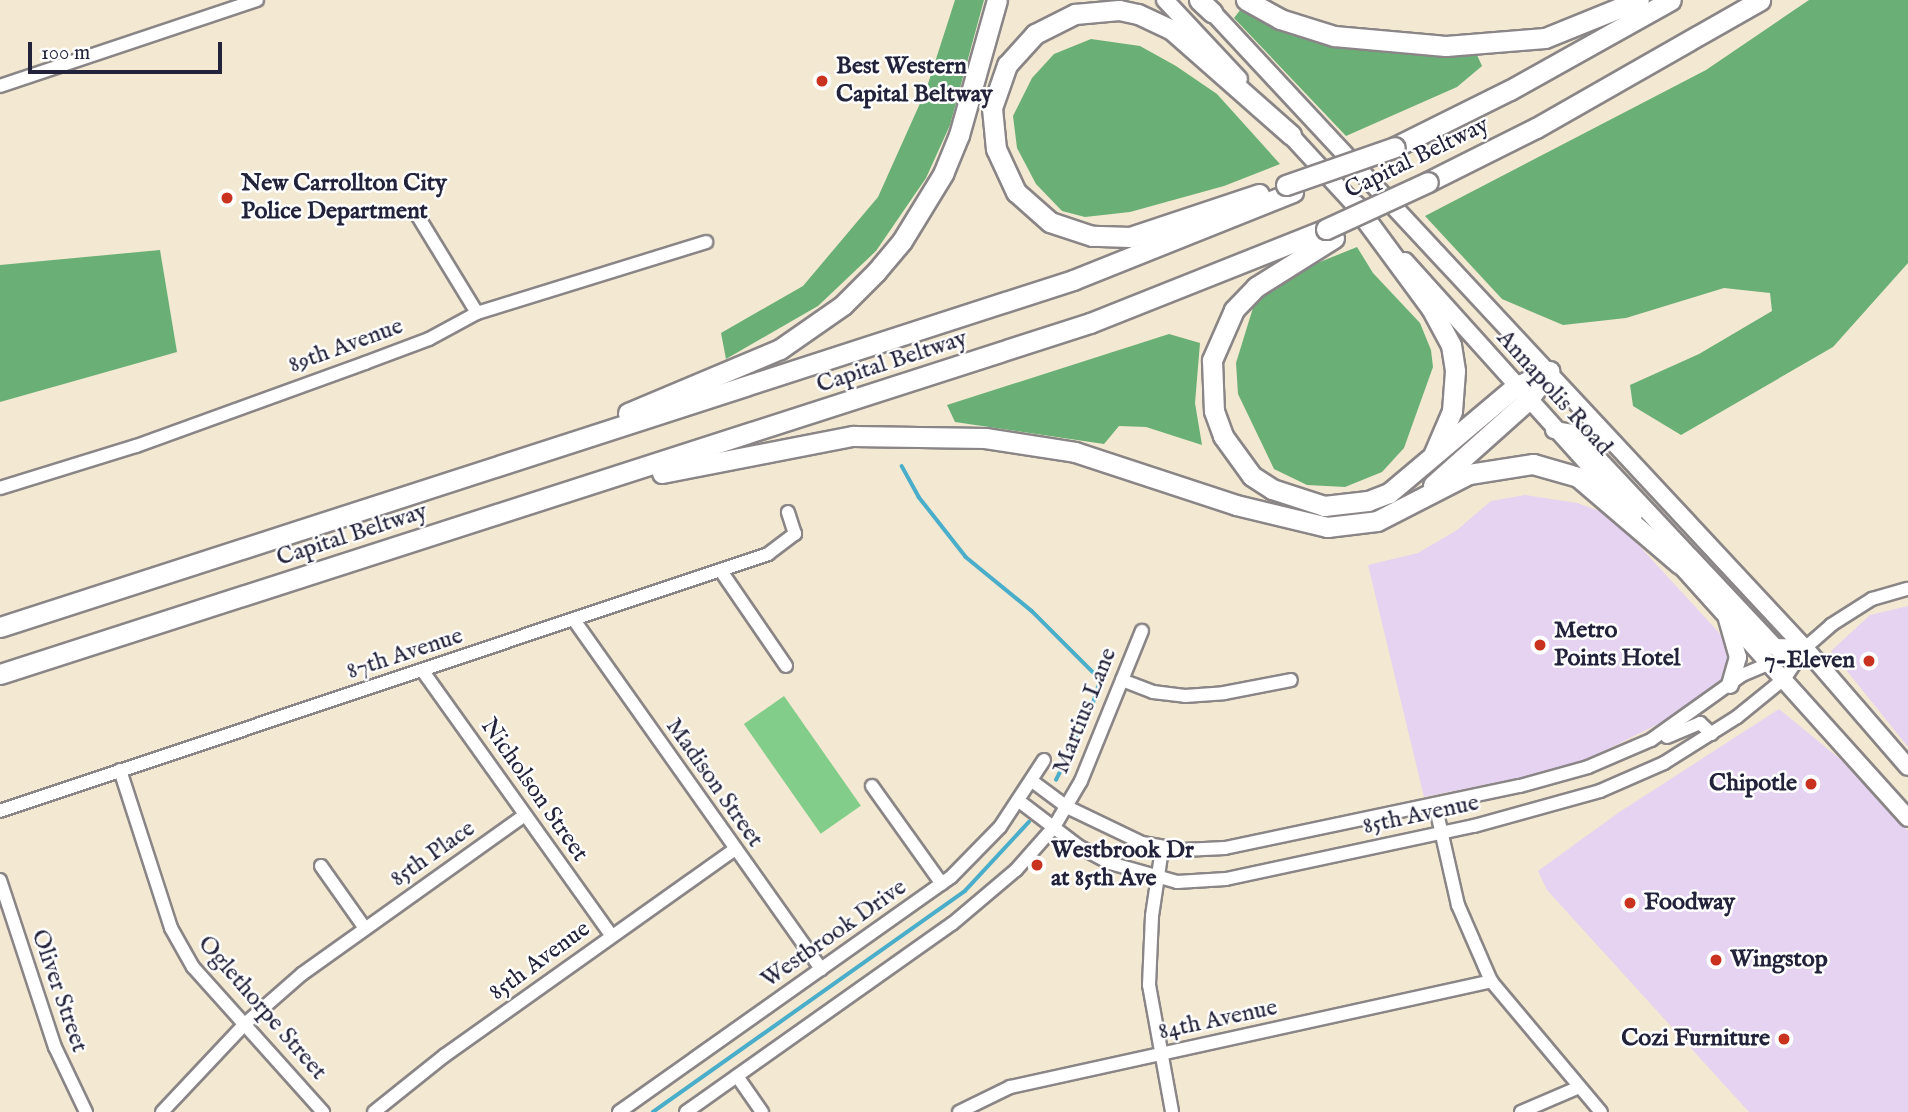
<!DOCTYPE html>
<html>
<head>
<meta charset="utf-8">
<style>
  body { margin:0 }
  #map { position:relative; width:1908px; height:1112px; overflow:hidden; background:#f3e8d1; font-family:"IM FELL English",serif }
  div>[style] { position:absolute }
  .built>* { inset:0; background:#e5d3f1 }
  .green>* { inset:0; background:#83cd8a; transform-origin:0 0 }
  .forest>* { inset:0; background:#6ab076 }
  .stream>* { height:3.5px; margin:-1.75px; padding:0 1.75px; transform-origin:1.75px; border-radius:1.75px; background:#4aaeca }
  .roads { filter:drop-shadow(2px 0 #8a8586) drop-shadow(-2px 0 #8a8586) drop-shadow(0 2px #8a8586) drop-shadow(0 -2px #8a8586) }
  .minor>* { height:12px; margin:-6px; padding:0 6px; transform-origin:6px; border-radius:6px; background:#fff }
  .major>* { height:16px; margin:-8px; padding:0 8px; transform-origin:8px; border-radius:8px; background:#fff }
  .highway>* { height:19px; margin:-9.5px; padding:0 9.5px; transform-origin:9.5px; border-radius:9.5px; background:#fff }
  .bridges { filter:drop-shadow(2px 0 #8a8586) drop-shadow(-2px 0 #8a8586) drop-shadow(0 2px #8a8586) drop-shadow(0 -2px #8a8586) }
  .highway-bridge>* { height:19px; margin:-9.5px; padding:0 9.5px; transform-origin:9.5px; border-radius:9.5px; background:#fff }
  .dots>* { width:19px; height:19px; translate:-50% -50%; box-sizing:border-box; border:4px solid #fff; border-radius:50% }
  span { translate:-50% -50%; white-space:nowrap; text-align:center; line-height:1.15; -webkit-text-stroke:5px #fff; paint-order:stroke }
  .poi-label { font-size:24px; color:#22223b; font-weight:700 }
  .left { translate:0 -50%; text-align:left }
  .right { translate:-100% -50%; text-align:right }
  .street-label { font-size:24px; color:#22223b }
  .scale { position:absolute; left:28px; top:42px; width:194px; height:32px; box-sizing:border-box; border:4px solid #22223b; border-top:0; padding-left:9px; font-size:21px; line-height:24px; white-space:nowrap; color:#22223b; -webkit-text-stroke:5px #fff; paint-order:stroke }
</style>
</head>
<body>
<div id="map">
  <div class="built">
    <div style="clip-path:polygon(1525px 495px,1577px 503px,1611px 515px,1733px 648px,1731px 675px,1686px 710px,1588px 759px,1548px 772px,1424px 797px,1368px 565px,1418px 553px,1457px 530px,1491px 501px)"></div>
    <div style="clip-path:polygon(1908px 606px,1908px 747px,1831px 651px,1870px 615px)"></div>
    <div style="clip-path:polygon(1779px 709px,1851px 768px,1908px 831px,1908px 1112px,1749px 1112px,1547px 890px,1538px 871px,1618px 813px)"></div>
  </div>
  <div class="green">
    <div style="left:784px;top:696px;width:134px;height:49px;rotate:55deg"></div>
  </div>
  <div class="forest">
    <div style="clip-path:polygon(955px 0,984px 0,950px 125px,926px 178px,876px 251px,818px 306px,726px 359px,721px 333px,803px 286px,878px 197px,926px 90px)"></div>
    <div style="clip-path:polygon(1809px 0,1908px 0,1908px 263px,1833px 347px,1681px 435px,1633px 406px,1630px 385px,1699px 354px,1772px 311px,1770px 293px,1724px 288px,1626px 318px,1563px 325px,1502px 299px,1425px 216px,1706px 70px)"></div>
    <div style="clip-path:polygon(1241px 9px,1298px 36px,1477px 55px,1482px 66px,1457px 87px,1346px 136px,1234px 18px)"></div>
    <div style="clip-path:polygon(1091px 39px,1140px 46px,1176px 66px,1217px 94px,1280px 164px,1224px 186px,1130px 212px,1085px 217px,1062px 211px,1036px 184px,1017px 148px,1013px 116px,1032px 78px,1054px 54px)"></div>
    <div style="clip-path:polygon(1357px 247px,1373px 273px,1420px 323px,1431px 350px,1433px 367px,1404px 448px,1382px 472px,1345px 487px,1307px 485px,1274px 469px,1238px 394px,1236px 363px,1256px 298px,1290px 274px)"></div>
    <div style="clip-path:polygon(160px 250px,177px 352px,0 402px,0 265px)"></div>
    <div style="clip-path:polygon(1169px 334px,1200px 343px,1195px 403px,1202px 445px,1146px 427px,1119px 426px,1104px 444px,955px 422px,947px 405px)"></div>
  </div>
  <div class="stream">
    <div style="left:902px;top:466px;width:35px;rotate:61deg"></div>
    <div style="left:919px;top:497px;width:76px;rotate:51.9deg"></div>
    <div style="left:966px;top:557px;width:85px;rotate:39.3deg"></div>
    <div style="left:1032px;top:611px;width:98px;rotate:45deg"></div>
    <div style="left:1056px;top:780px;width:76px;rotate:-63.4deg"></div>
    <div style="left:1090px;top:712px;width:55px;rotate:-71.9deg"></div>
    <div style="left:653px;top:1112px;width:382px;rotate:-35.3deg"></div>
    <div style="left:965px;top:891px;width:94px;rotate:-47.2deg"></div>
  </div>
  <div class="roads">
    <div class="minor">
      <div style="left:0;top:86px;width:271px;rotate:-18.5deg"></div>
      <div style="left:416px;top:213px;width:117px;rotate:58.6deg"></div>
      <div style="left:0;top:488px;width:142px;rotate:-17.2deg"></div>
      <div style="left:136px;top:446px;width:244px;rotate:-19.9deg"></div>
      <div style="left:365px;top:363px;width:68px;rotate:-20.6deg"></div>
      <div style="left:429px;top:339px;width:55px;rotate:-28.4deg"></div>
      <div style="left:477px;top:313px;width:240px;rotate:-17.2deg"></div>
      <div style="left:721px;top:571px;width:115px;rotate:55.6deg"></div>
      <div style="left:574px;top:620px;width:428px;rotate:54.7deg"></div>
      <div style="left:422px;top:670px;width:325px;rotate:54.5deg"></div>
      <div style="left:1122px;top:680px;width:33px;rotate:21deg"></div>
      <div style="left:1153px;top:692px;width:32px;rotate:7deg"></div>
      <div style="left:1185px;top:696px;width:39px;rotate:-4deg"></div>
      <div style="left:1224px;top:693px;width:68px;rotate:-11deg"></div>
      <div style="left:1667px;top:737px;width:36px;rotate:-23deg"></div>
      <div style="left:1700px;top:723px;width:16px;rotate:43deg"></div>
      <div style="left:120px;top:770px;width:166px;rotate:72.1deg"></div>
      <div style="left:171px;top:928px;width:45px;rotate:60.6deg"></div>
      <div style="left:193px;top:967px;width:195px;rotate:48.1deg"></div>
      <div style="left:1032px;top:781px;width:44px;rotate:36.6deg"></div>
      <div style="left:1067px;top:807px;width:83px;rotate:25.6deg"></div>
      <div style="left:1142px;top:843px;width:42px;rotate:9.7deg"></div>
      <div style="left:1183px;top:850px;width:42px;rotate:-2.7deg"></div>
      <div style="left:1225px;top:848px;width:301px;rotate:-11.9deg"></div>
      <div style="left:1520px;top:786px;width:71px;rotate:-15.6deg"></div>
      <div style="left:1588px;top:767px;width:69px;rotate:-23.2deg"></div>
      <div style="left:1651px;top:740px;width:112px;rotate:-35.5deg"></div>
      <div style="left:1742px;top:675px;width:62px;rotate:-22.8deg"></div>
      <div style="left:872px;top:786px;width:120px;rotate:54.5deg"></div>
      <div style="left:1019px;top:801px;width:74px;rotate:37.3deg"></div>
      <div style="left:1078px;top:846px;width:36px;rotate:28deg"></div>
      <div style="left:1110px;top:863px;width:70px;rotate:15.8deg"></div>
      <div style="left:1177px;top:882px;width:49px;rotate:-3.5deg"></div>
      <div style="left:1226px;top:879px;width:254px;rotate:-12.1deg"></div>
      <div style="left:1474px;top:826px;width:131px;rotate:-15.5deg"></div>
      <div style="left:1600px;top:791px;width:70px;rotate:-23.6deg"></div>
      <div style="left:1664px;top:763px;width:86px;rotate:-32.2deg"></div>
      <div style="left:1737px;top:717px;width:62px;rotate:-39.1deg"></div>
      <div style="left:1785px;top:678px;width:36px;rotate:-56deg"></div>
      <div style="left:1805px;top:648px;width:35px;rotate:-41deg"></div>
      <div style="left:1831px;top:625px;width:49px;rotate:-32.4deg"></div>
      <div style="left:1872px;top:599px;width:37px;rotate:-16deg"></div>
      <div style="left:1435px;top:804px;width:104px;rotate:77.2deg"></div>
      <div style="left:1458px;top:905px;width:83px;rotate:66.5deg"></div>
      <div style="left:1491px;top:981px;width:171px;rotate:50deg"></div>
      <div style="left:0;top:811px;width:810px;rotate:-18.5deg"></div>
      <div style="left:768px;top:554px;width:34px;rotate:-37deg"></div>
      <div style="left:795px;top:534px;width:23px;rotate:-108deg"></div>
      <div style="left:1162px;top:849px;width:68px;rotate:98.5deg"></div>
      <div style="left:1152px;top:916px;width:69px;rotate:92.5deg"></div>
      <div style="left:1149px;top:985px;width:129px;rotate:79.7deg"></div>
      <div style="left:321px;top:866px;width:75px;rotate:54.8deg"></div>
      <div style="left:0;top:880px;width:176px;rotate:71.8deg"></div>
      <div style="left:55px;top:1047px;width:72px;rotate:64.5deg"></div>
      <div style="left:737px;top:1076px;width:44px;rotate:55.2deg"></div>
      <div style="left:162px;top:1112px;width:122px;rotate:-46.7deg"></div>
      <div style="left:246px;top:1023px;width:74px;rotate:-41.2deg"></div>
      <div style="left:302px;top:974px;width:274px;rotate:-35.5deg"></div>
      <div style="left:374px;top:1112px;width:90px;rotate:-38.7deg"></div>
      <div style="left:444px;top:1056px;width:357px;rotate:-35.4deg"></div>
      <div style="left:619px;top:1112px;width:407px;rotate:-35.3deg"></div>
      <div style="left:951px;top:877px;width:70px;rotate:-45.6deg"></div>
      <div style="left:1000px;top:827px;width:80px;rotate:-56.7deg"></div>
      <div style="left:686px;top:1112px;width:326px;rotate:-35.3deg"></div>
      <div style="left:952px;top:924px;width:84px;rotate:-40.2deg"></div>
      <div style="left:1016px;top:870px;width:57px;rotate:-48.5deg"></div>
      <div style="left:1054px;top:827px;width:53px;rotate:-59.6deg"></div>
      <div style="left:1081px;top:781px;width:162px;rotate:-67.9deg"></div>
      <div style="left:959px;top:1112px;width:57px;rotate:-26.1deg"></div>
      <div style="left:1010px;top:1087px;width:493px;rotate:-12.4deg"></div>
      <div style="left:1521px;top:1112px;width:61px;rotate:-23.2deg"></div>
    </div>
    <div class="major">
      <div style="left:1165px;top:0;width:108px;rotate:46.9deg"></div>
      <div style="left:1205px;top:4px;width:880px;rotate:47.03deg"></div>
      <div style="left:1805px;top:648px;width:157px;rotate:49.1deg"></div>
      <div style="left:1283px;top:127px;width:117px;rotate:47.4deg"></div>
      <div style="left:1405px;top:261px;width:342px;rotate:48deg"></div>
      <div style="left:1554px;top:430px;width:20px;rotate:9deg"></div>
      <div style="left:1574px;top:433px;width:294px;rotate:46.8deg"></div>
      <div style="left:1775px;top:647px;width:30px;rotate:2deg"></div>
      <div style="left:1673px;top:557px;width:351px;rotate:48deg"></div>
      <div style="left:1727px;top:619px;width:40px;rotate:74deg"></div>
      <div style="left:1738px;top:657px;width:29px;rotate:106deg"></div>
    </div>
    <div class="highway">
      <div style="left:1199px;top:0;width:18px;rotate:43deg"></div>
      <div style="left:1246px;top:0;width:39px;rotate:29deg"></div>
      <div style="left:1280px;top:19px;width:57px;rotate:17.5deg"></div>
      <div style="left:1334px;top:36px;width:112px;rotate:5.1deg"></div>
      <div style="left:1446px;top:46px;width:99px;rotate:-4.6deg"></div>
      <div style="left:1545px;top:38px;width:101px;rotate:-22deg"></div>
      <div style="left:1395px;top:147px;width:128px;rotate:-26.4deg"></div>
      <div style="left:1510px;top:90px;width:184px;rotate:-29.2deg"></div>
      <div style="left:1428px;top:182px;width:121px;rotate:-26.6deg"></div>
      <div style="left:1536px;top:128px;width:258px;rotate:-29.7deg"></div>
      <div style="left:1259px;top:194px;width:136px;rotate:161.6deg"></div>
      <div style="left:1130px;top:237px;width:38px;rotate:-178deg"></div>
      <div style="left:1092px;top:236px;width:44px;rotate:-161.6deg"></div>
      <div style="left:1050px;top:222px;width:45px;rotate:-138.6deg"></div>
      <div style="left:1016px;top:192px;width:47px;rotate:-114.9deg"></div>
      <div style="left:996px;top:149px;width:41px;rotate:-95.6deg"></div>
      <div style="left:992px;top:108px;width:46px;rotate:-70.8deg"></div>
      <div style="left:1007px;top:65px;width:42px;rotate:-47.9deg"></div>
      <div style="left:1035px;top:34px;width:45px;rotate:-26.6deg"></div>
      <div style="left:1075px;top:14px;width:44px;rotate:-5.2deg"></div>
      <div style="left:1119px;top:10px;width:19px;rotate:12deg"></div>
      <div style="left:1138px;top:14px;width:38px;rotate:25deg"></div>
      <div style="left:1172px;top:30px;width:159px;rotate:41.4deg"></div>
      <div style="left:1355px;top:205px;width:128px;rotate:53.6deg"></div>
      <div style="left:1431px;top:308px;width:42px;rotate:61.6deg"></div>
      <div style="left:1451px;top:345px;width:26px;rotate:81deg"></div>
      <div style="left:1455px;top:371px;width:40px;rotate:94.3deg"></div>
      <div style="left:1452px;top:411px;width:46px;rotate:113.2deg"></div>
      <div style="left:1334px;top:238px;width:92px;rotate:147.9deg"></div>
      <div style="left:1256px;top:287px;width:32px;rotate:134deg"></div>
      <div style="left:1234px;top:310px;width:55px;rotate:113.7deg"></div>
      <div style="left:1212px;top:360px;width:51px;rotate:87.8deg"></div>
      <div style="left:1214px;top:411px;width:27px;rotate:70deg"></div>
      <div style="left:1223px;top:436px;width:49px;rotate:54.1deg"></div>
      <div style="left:1252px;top:476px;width:24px;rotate:33deg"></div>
      <div style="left:1272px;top:489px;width:55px;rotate:18.1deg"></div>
      <div style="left:1324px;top:506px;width:44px;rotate:-6.5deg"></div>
      <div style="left:1368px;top:501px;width:22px;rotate:-21deg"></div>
      <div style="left:1389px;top:493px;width:165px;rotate:-40.1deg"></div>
      <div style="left:1515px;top:387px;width:38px;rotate:-25deg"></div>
      <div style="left:628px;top:413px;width:165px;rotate:-22.8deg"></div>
      <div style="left:780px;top:349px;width:77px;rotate:-34.9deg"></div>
      <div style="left:843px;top:305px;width:47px;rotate:-45deg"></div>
      <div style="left:876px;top:272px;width:40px;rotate:-50deg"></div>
      <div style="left:902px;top:241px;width:79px;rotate:-58.5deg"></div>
      <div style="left:943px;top:174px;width:42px;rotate:-67.7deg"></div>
      <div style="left:959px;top:135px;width:140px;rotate:-74.3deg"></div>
      <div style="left:662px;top:473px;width:195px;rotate:-11deg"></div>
      <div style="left:853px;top:436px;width:132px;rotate:0.9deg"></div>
      <div style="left:985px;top:438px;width:91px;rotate:8.8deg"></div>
      <div style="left:1075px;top:452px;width:169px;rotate:18.2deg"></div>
      <div style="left:1236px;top:505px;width:94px;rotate:13.6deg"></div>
      <div style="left:1327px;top:527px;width:50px;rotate:-6.8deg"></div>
      <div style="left:1377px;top:521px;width:103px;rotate:-27.1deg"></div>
      <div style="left:1469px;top:474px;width:65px;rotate:-8.9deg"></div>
      <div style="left:1533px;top:464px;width:47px;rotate:16.1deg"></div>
      <div style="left:1578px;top:477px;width:134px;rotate:40.5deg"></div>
      <div style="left:1433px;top:485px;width:126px;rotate:-41.8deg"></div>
      <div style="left:1527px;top:401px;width:36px;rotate:-53deg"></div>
      <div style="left:0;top:627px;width:1128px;rotate:-17.92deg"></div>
      <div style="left:1073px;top:280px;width:237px;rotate:-21.8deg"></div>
      <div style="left:0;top:674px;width:1145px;rotate:-17.85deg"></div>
      <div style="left:1090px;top:323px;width:254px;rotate:-21.7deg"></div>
    </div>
  </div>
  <div class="bridges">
    <div class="highway-bridge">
      <div style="left:1286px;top:185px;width:115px;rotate:-19.2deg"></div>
      <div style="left:1326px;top:229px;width:112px;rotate:-24.7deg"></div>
    </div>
  </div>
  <div class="dots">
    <div style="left:822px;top:81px;background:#c8321e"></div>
    <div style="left:227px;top:198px;background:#c8321e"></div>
    <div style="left:1540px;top:645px;background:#c8321e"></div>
    <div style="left:1869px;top:661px;background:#c8321e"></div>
    <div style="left:1811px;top:784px;background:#c8321e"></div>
    <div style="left:1037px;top:865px;background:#c8321e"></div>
    <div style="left:1630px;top:903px;background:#c8321e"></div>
    <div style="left:1716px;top:960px;background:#c8321e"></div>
    <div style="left:1784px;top:1039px;background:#c8321e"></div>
  </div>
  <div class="poi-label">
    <span class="left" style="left:836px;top:81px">Best Western<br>Capital Beltway</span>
    <span class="left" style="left:241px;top:198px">New Carrollton City<br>Police Department</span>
    <span class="left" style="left:1554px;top:645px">Metro<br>Points Hotel</span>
    <span class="right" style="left:1855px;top:661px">7-Eleven</span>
    <span class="right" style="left:1797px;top:784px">Chipotle</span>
    <span class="left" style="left:1051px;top:865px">Westbrook Dr<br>at 85th Ave</span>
    <span class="left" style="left:1644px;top:903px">Foodway</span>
    <span class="left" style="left:1730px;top:960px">Wingstop</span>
    <span class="right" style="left:1770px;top:1039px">Cozi Furniture</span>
  </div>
  <div class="street-label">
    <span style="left:1417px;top:158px;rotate:-26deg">Capital Beltway</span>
    <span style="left:346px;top:346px;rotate:-20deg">89th Avenue</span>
    <span style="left:892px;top:362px;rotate:-18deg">Capital Beltway</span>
    <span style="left:1554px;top:393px;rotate:48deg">Annapolis Road</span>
    <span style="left:352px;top:535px;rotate:-18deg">Capital Beltway</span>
    <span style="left:405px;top:654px;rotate:-18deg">87th Avenue</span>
    <span style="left:1085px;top:711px;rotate:-68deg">Martius Lane</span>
    <span style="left:714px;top:783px;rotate:55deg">Madison Street</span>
    <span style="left:534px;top:790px;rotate:55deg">Nicholson Street</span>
    <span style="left:1421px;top:815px;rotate:-12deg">85th Avenue</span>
    <span style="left:433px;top:854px;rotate:-35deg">85th Place</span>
    <span style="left:834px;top:934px;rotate:-35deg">Westbrook Drive</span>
    <span style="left:540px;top:961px;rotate:-36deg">85th Avenue</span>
    <span style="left:59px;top:991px;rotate:71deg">Oliver Street</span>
    <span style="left:262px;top:1008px;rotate:49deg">Oglethorpe Street</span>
    <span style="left:1218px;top:1020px;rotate:-12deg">84th Avenue</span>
  </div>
  <div class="scale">100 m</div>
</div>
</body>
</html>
